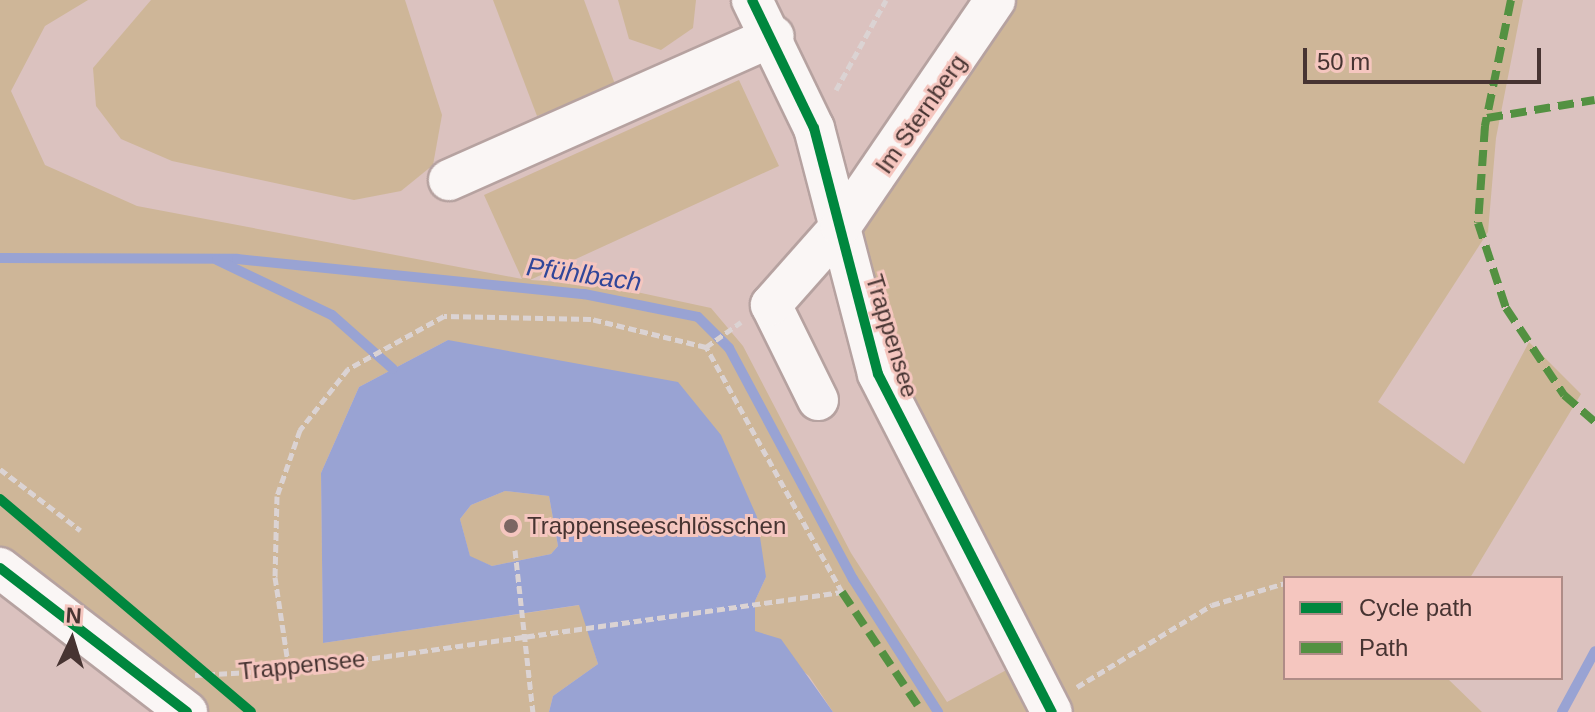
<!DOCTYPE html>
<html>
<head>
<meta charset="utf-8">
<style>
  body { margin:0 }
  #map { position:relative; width:1595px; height:712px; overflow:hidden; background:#dbc2bf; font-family:Helvetica,sans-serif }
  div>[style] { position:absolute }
  .green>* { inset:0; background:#ceb698 }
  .water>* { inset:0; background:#99a3d3 }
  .stream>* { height:10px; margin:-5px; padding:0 5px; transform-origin:5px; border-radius:5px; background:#99a3d3 }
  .path>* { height:5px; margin-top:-2.5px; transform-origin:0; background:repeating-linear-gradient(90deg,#dbd3d3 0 8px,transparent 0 12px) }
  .roads { filter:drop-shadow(2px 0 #b6a2a0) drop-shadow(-2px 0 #b6a2a0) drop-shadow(0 2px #b6a2a0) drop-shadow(0 -2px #b6a2a0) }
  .minor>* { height:40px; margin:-20px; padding:0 20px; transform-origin:20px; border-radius:20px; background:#faf6f5 }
  .quiet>* { height:8px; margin-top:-4px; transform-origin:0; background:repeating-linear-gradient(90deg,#539141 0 16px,transparent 0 24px) }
  .cycleway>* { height:10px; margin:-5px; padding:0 5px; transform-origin:5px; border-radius:5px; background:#00873e }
  .dots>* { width:22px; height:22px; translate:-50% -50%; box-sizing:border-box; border:4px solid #f5c6bf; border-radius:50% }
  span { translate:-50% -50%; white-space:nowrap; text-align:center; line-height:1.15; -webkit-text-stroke:6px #f5c6bf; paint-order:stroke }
  .street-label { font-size:24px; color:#473432 }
  .poi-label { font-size:24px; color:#473432 }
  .left { translate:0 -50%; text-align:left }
  .water-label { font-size:26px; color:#304699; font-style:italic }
  .legend { position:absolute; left:1283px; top:576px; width:280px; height:104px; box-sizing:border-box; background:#f5c6bf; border:2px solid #af8c87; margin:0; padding:10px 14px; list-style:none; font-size:24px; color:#473432 }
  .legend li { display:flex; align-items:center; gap:16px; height:40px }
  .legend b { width:40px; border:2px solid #af8c87 }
  .north { position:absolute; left:32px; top:600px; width:80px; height:80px; -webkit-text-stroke:6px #f5c6bf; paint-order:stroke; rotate:4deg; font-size:22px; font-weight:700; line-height:32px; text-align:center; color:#473432 }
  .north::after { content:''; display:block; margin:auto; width:28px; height:36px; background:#473432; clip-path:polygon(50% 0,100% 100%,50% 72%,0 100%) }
  .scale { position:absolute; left:1303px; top:48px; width:238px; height:36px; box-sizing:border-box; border:4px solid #473432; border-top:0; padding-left:10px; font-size:24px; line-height:28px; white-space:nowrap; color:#473432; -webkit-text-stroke:6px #f5c6bf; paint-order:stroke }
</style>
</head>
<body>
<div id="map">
  <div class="green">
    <div style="clip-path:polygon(0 0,88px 0,45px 26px,11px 91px,45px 165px,137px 206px,522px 279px,484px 195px,739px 80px,779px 166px,530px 280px,604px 285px,711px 308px,743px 346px,851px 553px,947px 702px,1027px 659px,897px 417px,841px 194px,987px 0,1523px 0,1496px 138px,1488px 232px,1378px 402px,1464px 464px,1529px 342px,1581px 394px,1470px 578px,1285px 578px,1285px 678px,1447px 678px,1482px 712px,833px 712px,809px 676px,754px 631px,755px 601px,766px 577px,448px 340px,359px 387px,321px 473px,323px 643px,580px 605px,598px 664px,553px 696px,549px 712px,197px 712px,0 556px)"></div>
    <div style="clip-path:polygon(151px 0,405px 0,442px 115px,433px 165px,401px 191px,354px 200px,172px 161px,121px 139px,96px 106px,93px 68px)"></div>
    <div style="clip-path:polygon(493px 0,584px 0,616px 87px,537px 116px)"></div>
    <div style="clip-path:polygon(618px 0,696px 0,693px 28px,661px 50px,629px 39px)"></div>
    <div style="clip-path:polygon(505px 491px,549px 496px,558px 546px,551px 554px,492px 566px,470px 557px,460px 519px,471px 505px)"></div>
  </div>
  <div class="water">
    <div style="clip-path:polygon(evenodd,448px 340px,678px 382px,721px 435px,757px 517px,766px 577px,755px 601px,755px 631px,781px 639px,833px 712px,549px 712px,553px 696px,598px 664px,579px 605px,323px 643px,321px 473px,359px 387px,448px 340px,505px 491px,549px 496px,558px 546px,551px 554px,492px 566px,470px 556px,460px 519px,471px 505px,505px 491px)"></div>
  </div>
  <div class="stream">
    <div style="left:0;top:258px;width:237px;rotate:0.2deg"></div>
    <div style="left:237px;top:259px;width:349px;rotate:5.8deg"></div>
    <div style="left:584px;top:294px;width:116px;rotate:11.4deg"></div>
    <div style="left:698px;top:317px;width:44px;rotate:45deg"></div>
    <div style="left:729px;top:348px;width:262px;rotate:61.8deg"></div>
    <div style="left:853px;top:579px;width:158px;rotate:57.4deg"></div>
    <div style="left:217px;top:260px;width:127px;rotate:25.6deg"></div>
    <div style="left:332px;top:315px;width:81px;rotate:41.5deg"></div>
    <div style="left:1562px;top:712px;width:69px;rotate:-61.6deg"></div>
  </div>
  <div class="path">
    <div style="left:836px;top:90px;width:103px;rotate:-60.9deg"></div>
    <div style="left:706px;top:347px;width:43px;rotate:-35.5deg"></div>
    <div style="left:0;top:469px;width:101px;rotate:37.3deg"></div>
    <div style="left:515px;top:550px;width:163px;rotate:83.7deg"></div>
    <div style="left:1303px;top:578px;width:9px"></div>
    <div style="left:195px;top:675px;width:94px;rotate:-3deg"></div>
    <div style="left:289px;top:670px;width:558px;rotate:-8.03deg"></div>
    <div style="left:842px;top:592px;width:280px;rotate:-119deg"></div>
    <div style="left:706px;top:347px;width:118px;rotate:-166.3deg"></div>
    <div style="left:591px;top:319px;width:147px;rotate:-178.8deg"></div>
    <div style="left:444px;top:316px;width:110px;rotate:151.1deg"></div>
    <div style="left:348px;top:369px;width:78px;rotate:128.2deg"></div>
    <div style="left:300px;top:430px;width:70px;rotate:109.2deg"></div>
    <div style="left:277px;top:496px;width:81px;rotate:91.4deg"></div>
    <div style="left:275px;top:577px;width:94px;rotate:81.4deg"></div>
    <div style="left:1077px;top:687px;width:158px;rotate:-31.3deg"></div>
    <div style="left:1212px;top:605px;width:76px;rotate:-16.8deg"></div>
  </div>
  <div class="roads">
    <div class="minor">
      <div style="left:752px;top:0;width:142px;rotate:64.2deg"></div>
      <div style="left:814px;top:128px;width:254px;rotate:75.4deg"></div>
      <div style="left:878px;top:374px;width:380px;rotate:62.8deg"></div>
      <div style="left:449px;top:180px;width:355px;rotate:-23.9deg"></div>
      <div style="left:818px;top:400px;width:106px;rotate:-116.3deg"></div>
      <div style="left:771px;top:305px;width:106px;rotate:-48.5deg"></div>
      <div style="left:841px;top:226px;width:273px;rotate:-55.7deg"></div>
      <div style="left:0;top:568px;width:236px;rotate:37.6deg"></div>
    </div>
  </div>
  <div class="quiet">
    <div style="left:1511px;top:0;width:129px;rotate:101.7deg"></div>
    <div style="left:1485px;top:126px;width:97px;rotate:94.1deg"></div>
    <div style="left:1478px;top:223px;width:89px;rotate:71.8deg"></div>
    <div style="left:1506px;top:308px;width:105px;rotate:56.3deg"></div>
    <div style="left:1564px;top:395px;width:41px;rotate:41.1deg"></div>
    <div style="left:1487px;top:118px;width:109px;rotate:-9.5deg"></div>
    <div style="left:842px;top:592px;width:144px;rotate:56.3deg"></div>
  </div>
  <div class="cycleway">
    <div style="left:752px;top:0;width:142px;rotate:64.2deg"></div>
    <div style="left:814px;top:128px;width:254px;rotate:75.4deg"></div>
    <div style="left:878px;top:374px;width:380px;rotate:62.8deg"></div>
    <div style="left:0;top:499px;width:329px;rotate:40.3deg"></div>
    <div style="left:0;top:568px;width:236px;rotate:37.6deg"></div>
  </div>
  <div class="dots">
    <div style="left:511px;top:526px;background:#7b6663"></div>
  </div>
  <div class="street-label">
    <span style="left:921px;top:114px;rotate:-55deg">Im Sternberg</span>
    <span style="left:892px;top:336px;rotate:73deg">Trappensee</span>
    <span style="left:302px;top:665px;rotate:-6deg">Trappensee</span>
  </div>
  <div class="poi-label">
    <span class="left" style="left:527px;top:526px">Trappenseeschlösschen</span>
  </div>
  <div class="water-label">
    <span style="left:584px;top:275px;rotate:8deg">Pfühlbach</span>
  </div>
  <ul class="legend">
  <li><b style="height:10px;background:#00873e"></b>Cycle path</li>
  <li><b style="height:10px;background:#539141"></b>Path</li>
  </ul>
  <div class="north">N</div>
  <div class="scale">50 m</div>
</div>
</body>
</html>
